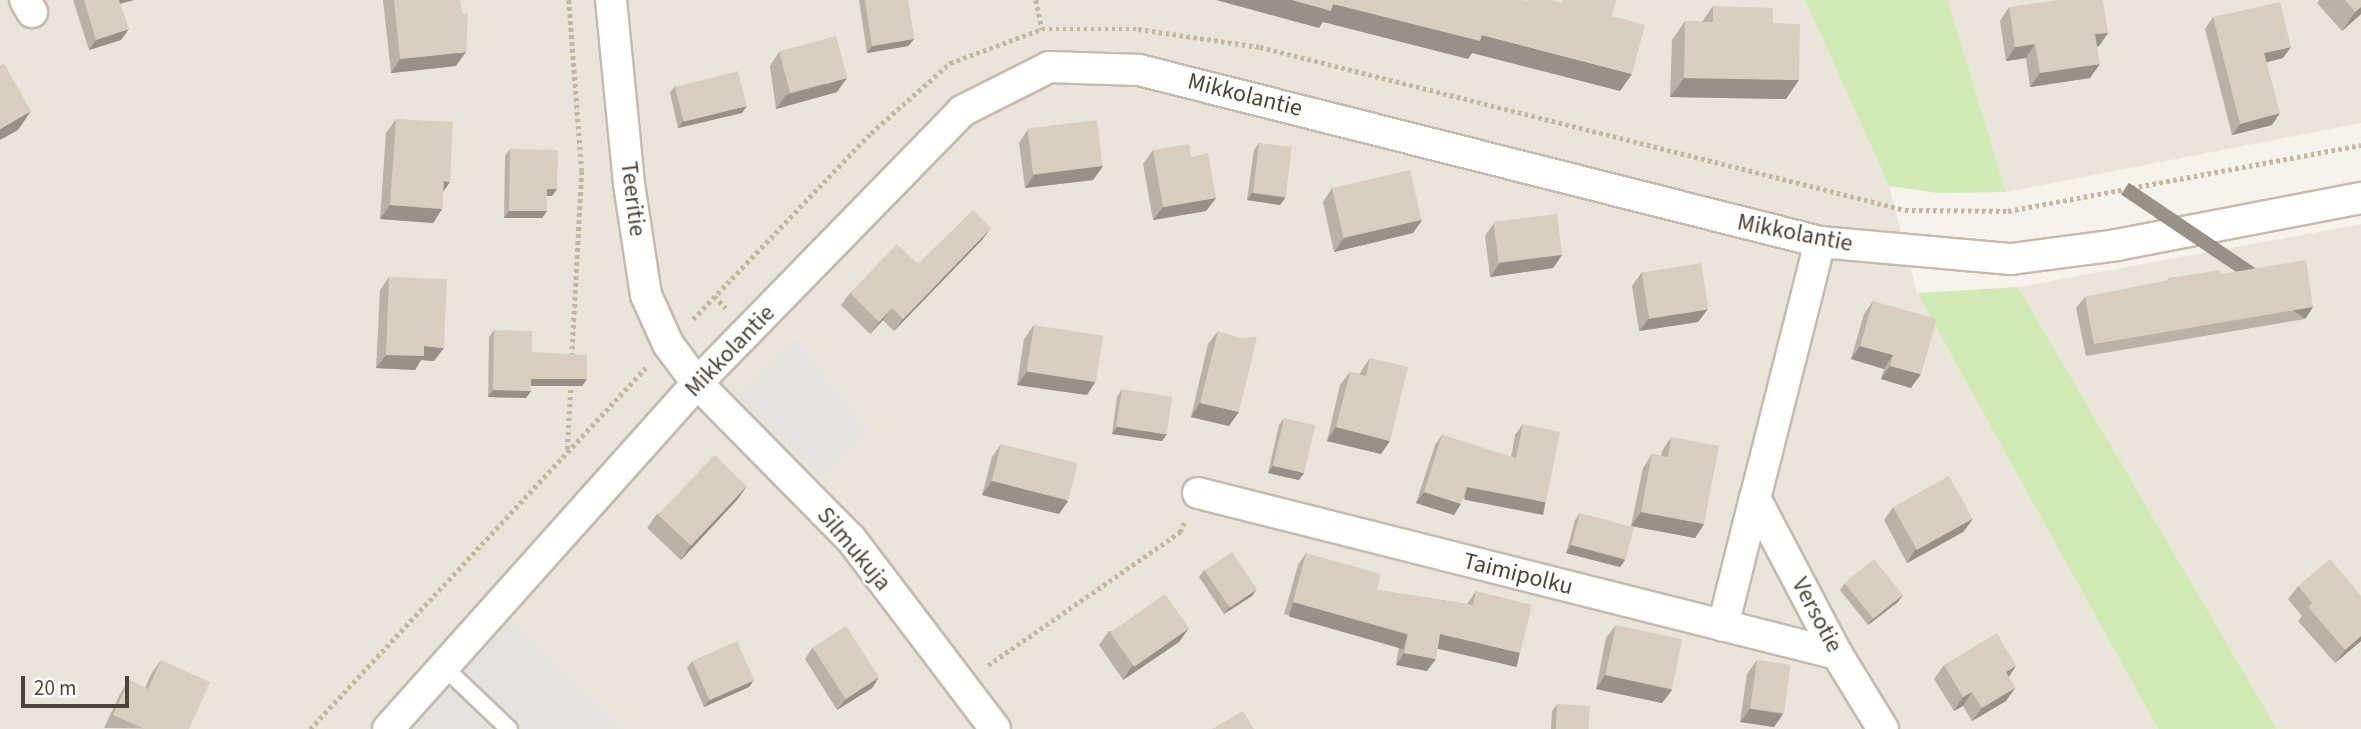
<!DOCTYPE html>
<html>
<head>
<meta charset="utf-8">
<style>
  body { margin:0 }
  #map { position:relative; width:2361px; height:729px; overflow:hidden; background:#f6f3ec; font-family:"Source Sans 3",sans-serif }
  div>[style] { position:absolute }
  .residential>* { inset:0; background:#eae5da }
  .green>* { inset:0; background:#d2eab5 }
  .parking>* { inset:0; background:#e5e3e0 }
  .path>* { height:4.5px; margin-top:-2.25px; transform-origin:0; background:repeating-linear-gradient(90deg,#c4b79f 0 3.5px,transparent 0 7px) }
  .roads { filter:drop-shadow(2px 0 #c2bbae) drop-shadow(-2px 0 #c2bbae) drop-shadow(0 2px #c2bbae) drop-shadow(0 -2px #c2bbae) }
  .service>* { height:16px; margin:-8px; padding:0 8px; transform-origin:8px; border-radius:8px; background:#fff }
  .minor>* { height:30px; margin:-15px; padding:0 15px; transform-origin:15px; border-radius:15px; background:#fff }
  .wall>* { inset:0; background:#bab2a6 }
  .shaded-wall>* { inset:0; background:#979187; transform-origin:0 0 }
  .building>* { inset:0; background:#d8cfc1; transform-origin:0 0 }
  span { translate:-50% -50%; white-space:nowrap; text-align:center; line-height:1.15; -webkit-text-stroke:5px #fff; paint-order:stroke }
  .street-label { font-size:24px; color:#4b4439 }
  .scale { position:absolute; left:21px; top:676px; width:108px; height:32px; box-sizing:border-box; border:4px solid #4b4439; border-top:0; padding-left:9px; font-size:21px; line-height:24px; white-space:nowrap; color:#4b4439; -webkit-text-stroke:5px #fff; paint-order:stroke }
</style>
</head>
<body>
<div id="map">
  <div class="residential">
    <div style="clip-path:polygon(0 0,1805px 0,1889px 186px,1917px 293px,2158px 729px,0 729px)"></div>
    <div style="clip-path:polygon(1948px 0,2361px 0,2361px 123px,2006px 192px)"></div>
    <div style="clip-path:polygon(2361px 224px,2361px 729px,2277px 729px,2018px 287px)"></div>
  </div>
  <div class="green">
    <div style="clip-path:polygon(1805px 0,1948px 0,2006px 192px,1938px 193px,1889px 186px)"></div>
    <div style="clip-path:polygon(2018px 287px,2277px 729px,2158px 729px,1917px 293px)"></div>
  </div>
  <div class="parking">
    <div style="clip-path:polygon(796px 338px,868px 430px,821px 478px,738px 396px)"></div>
    <div style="clip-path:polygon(510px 621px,625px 729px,408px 729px)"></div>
  </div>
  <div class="path">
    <div style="left:569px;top:0;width:171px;rotate:85.7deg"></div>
    <div style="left:582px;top:171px;width:187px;rotate:93.1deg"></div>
    <div style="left:1036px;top:0;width:30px;rotate:78deg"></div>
    <div style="left:714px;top:296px;width:17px;rotate:45deg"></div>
    <div style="left:693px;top:319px;width:257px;rotate:-46.3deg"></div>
    <div style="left:871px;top:133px;width:106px;rotate:-41.5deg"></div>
    <div style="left:950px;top:63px;width:98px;rotate:-20.3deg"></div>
    <div style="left:1042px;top:29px;width:96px"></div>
    <div style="left:1138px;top:29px;width:123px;rotate:8.4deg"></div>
    <div style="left:1260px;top:47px;width:665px;rotate:14.18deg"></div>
    <div style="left:1905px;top:210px;width:103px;rotate:0.6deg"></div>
    <div style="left:2008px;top:211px;width:359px;rotate:-10.6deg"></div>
    <div style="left:567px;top:449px;width:69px;rotate:-86.7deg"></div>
    <div style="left:988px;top:665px;width:234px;rotate:-34.7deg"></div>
    <div style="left:1180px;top:532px;width:10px;rotate:-66deg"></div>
    <div style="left:310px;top:729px;width:493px;rotate:-47.1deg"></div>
  </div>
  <div class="roads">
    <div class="service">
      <div style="left:445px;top:668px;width:88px;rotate:43.6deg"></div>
    </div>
    <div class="minor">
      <div style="left:25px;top:0;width:14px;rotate:60deg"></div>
      <div style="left:611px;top:0;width:185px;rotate:84.4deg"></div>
      <div style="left:629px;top:184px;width:112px;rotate:81.3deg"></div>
      <div style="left:646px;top:295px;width:54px;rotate:65.8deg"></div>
      <div style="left:668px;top:344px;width:49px;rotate:53.4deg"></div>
      <div style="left:697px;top:383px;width:219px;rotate:45.4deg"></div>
      <div style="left:851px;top:539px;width:238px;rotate:52.8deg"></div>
      <div style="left:1820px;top:242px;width:264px;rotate:104.2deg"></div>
      <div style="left:1755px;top:498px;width:176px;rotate:62.3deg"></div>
      <div style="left:1837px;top:654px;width:88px;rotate:58.5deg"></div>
      <div style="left:1198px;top:493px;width:659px;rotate:14.14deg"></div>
      <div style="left:1723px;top:626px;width:132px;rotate:-76deg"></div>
      <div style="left:388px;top:729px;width:464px;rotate:-48.2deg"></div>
      <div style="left:697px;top:383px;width:380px;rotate:-45.7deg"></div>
      <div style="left:962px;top:111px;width:97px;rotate:-26.8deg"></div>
      <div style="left:1049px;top:67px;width:90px;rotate:1.9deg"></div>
      <div style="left:1139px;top:70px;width:702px;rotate:14.17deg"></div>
      <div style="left:1820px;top:242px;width:192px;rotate:5.1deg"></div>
      <div style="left:2011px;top:259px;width:107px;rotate:-7.5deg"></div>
      <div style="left:2117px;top:245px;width:248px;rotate:-10.9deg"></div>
    </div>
  </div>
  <div class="wall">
    <div style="clip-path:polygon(73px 0,134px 0,120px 4px,121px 40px,89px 50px)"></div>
    <div style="clip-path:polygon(383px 0,460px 0,462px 14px,456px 66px,391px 73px)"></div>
    <div style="clip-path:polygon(859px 0,908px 0,914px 39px,908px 46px,867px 53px)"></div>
    <div style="clip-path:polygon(2319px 0,2361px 0,2361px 14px,2342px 31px,2317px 3px)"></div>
    <div style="clip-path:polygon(1713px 6px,1773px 23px,1786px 99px,1670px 97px,1672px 40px,1685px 21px,1702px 22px)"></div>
    <div style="clip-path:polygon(2009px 7px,2108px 33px,2099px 46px,2097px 47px,2090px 78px,2030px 87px,2026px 58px,2006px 61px,2000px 21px)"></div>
    <div style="clip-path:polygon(2213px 17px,2283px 58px,2267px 62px,2272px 125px,2232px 135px,2205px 29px)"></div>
    <div style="clip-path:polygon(779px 52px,837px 92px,776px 109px,770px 66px)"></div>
    <div style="clip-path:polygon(675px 86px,742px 113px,678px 128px,670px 93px)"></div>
    <div style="clip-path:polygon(396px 119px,443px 192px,442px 209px,433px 223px,380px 219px,386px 133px)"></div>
    <div style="clip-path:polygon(1028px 129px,1103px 166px,1093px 180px,1025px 188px,1019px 143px)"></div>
    <div style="clip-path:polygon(1259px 143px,1285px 198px,1280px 205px,1247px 200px,1254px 150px)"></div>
    <div style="clip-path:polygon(510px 149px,557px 189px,552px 196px,547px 196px,547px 211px,542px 218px,504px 218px,505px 156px)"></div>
    <div style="clip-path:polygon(1153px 150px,1191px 157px,1216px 198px,1206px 211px,1153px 220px,1143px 164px)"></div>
    <div style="clip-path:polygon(1332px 188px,1422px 220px,1413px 233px,1334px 252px,1323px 202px)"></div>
    <div style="clip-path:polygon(1494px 223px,1562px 255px,1553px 268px,1490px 277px,1485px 236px)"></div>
    <div style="clip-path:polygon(982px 240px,894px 331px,883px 320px,870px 334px,841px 305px,850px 293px,918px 264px)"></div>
    <div style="clip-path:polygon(1642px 272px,1708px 309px,1698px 322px,1639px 331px,1632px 286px)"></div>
    <div style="clip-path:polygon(2221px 274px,2313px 307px,2305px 319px,2086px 356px,2076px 308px,2085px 297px,2167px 281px,2169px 278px)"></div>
    <div style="clip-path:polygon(389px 277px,434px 361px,421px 360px,415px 370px,376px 368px,380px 290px)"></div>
    <div style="clip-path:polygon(1873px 301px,1911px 388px,1881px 379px,1884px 369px,1851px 359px,1864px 314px)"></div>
    <div style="clip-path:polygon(1034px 325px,1087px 395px,1017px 385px,1024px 339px)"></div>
    <div style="clip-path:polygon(494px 330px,532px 352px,587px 379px,582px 386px,531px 386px,531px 391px,526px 398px,488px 397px,489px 337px)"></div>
    <div style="clip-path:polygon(1218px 331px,1229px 426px,1191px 417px,1208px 344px)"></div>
    <div style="clip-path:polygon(1370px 358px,1381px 454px,1327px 441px,1340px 385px,1350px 372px,1360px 374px,1361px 371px)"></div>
    <div style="clip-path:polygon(1122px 389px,1167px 434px,1162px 441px,1112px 434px,1117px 397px)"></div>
    <div style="clip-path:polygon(1284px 418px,1304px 473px,1299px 480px,1268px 473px,1279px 425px)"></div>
    <div style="clip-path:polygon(1523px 424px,1538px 512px,1463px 498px,1454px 515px,1416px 503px,1435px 445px,1442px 435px,1511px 457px,1515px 435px)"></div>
    <div style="clip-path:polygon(1671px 437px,1704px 524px,1695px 538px,1631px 526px,1643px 468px,1652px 454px,1661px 456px,1662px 451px)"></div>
    <div style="clip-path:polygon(1001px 444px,1068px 501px,1059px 514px,982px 495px,992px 457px)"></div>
    <div style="clip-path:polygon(747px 486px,737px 500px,681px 560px,647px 528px,657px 514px)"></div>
    <div style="clip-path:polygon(1893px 507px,1973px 519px,1963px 532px,1907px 563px,1884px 520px)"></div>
    <div style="clip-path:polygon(1580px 513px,1625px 560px,1620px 567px,1566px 553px,1575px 520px)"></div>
    <div style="clip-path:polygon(1306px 553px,1377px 590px,1467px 604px,1476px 591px,1520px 653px,1512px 665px,1438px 647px,1427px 671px,1396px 665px,1399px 646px,1284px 614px,1298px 565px)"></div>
    <div style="clip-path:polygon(1204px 570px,1252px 596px,1224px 614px,1199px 577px)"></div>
    <div style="clip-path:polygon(1845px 583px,1898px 602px,1868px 625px,1840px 590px)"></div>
    <div style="clip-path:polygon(2298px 586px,2361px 596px,2361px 641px,2335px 663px,2298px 621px,2302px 616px,2288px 599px)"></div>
    <div style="clip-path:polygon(1616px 625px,1672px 690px,1662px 703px,1596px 689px,1606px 638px)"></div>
    <div style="clip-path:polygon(1189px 628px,1179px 642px,1123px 680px,1099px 645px,1109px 631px)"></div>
    <div style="clip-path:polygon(812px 648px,879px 677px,872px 688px,837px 710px,805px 659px)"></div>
    <div style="clip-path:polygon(161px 660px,189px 729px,104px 728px,120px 694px,129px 680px,145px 688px,151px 674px)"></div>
    <div style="clip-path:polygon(1757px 660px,1783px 714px,1774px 727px,1740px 722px,1747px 674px)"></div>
    <div style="clip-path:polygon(692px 661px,754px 680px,749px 687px,704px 707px,687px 668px)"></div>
    <div style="clip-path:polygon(1944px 665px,2016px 666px,2009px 677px,2015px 688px,2006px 701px,1972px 721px,1963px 706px,1954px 711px,1934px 679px)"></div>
    <div style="clip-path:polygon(1557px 704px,1589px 729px,1551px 729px,1552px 711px)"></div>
  </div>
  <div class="shaded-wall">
    <div style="clip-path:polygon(114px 0,134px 0,110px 6px)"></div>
    <div style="clip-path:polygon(1216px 0,1292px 0,1333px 4px,1482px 35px,1632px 74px,1620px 91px,1472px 53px,1468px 59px,1323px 22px,1319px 28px)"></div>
    <div style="clip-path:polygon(2361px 7px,2361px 14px,2342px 31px,2355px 12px)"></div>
    <div style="clip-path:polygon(129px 29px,121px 40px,89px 50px,96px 40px)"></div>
    <div style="clip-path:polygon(2108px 33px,2099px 46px,2086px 48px,2095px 34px)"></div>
    <div style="clip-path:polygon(914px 39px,908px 46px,867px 53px,872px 46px)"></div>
    <div style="clip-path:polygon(2035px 44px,2026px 58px,2006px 61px,2015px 47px)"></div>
    <div style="clip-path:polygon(2291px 47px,2283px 58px,2256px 65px,2264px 53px)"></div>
    <div style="clip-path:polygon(466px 52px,456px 66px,391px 73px,400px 59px)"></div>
    <div style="clip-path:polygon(2100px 64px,2090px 78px,2030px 87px,2040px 73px)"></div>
    <div style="clip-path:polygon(847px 78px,837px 92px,776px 109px,786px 95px)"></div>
    <div style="clip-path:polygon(1684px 78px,1799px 80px,1786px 99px,1670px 97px)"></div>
    <div style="clip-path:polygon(747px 106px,742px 113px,678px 128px,683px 121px)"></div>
    <div style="clip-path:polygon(31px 111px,18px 130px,0 140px,0 129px)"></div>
    <div style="clip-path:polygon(2280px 113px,2272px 125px,2232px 135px,2240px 124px)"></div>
    <div style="clip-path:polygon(1103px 166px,1093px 180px,1025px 188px,1034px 175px)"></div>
    <div style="clip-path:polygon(444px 181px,450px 182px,441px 195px)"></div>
    <div style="clip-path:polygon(547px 189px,557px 189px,552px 196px,542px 196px)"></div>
    <div style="clip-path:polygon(1252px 193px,1285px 198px,1280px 205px,1247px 200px)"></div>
    <div style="clip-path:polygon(1216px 198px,1206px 211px,1153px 220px,1163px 207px)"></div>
    <div style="clip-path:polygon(390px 205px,442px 209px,433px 223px,380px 219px)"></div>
    <div style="clip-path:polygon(509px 211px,547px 211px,542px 218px,504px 218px)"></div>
    <div style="clip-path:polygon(1422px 220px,1413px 233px,1334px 252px,1344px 238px)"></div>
    <div style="clip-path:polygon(991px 228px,982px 240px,894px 331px,903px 319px)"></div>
    <div style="clip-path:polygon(1562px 255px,1553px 268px,1490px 277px,1500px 263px)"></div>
    <div style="left:2313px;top:307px;width:14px;height:222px;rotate:124deg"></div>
    <div style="clip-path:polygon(892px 308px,883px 320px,870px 334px,879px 322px)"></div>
    <div style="clip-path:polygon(1708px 309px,1698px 322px,1639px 331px,1649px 318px)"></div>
    <div style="clip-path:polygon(424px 346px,444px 348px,434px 361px,421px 360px,415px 370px,376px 368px,386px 355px)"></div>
    <div style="clip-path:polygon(1860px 346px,1893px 355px,1884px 369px,1851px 359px)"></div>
    <div style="clip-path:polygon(1890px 366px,1921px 374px,1911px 388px,1881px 379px)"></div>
    <div style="clip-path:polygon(1027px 371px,1096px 381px,1087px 395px,1017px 385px)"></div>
    <div style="clip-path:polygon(531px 379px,587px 379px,582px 386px,526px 386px)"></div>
    <div style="clip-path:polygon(493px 390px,531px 391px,526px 398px,488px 397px)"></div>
    <div style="clip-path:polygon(1200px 403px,1239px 412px,1229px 426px,1191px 417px)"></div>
    <div style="clip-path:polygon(1117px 427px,1167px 434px,1162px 441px,1112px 434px)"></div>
    <div style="clip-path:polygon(1336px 427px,1390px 441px,1381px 454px,1327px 441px)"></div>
    <div style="clip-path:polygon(1273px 466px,1304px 473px,1299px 480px,1268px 473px)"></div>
    <div style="clip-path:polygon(992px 481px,1068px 501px,1059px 514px,982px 495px)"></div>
    <div style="clip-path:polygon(747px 486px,737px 500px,681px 560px,690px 546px)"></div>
    <div style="left:1467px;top:487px;width:80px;height:13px;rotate:11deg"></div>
    <div style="clip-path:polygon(1424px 492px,1461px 504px,1454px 515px,1416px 503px)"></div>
    <div style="clip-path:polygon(1641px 512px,1704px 524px,1695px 538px,1631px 526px)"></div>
    <div style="clip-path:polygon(1973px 519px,1963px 532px,1907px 563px,1916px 549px)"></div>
    <div style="clip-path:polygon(1571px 545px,1625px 560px,1620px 567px,1566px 553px)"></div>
    <div style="clip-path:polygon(1257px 589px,1252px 596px,1224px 614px,1229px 607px)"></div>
    <div style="clip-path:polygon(1903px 595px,1898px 602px,1868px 625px,1873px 618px)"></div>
    <div style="left:1293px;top:602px;width:119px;height:15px;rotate:16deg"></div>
    <div style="clip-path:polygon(1189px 628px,1179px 642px,1123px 680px,1132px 666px)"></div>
    <div style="left:1440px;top:634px;width:82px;height:15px;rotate:13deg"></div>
    <div style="clip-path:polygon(2361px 636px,2361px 641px,2335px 663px,2345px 650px)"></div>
    <div style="clip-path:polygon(1404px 653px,1436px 659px,1427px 671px,1396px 665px)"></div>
    <div style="clip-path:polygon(2016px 666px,2007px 679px,2006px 672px)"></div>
    <div style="clip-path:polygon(1605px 675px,1672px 690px,1662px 703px,1596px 689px)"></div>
    <div style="clip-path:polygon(879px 677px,872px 688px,837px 710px,845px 700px)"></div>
    <div style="clip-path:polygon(754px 680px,749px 687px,704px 707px,709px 700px)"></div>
    <div style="clip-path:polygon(2015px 688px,2006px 701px,1972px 721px,1982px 708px)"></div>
    <div style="clip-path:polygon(1972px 692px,1963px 706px,1954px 711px,1963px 697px)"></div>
    <div style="clip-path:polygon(1750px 709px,1783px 714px,1774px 727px,1740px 722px)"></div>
  </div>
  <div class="building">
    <div style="clip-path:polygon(84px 0,119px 0,129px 29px,96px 40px)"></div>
    <div style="clip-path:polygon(394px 0,460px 0,462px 14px,468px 13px,466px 52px,400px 59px)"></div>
    <div style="clip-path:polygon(865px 0,908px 0,914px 39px,872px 46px)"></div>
    <div style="clip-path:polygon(1292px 0,1523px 0,1529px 1px,1529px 0,1551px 0,1562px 3px,1563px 0,1616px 0,1612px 16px,1645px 25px,1632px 74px,1482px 35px,1480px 41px,1333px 4px,1331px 11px)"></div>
    <div style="clip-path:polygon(2059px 0,2103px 0,2108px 33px,2095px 34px,2100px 64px,2040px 73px,2035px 44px,2015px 47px,2009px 7px)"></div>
    <div style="clip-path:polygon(2345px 0,2361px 0,2361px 7px,2355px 12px)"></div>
    <div style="clip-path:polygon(2280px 2px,2291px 47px,2264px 53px,2280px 113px,2240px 124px,2213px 17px)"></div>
    <div style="clip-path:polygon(1713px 6px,1773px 8px,1773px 23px,1800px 24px,1799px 80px,1684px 78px,1685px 21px,1713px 22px)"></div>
    <div style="left:836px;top:36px;width:43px;height:59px;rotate:75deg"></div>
    <div style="clip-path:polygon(4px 63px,31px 111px,0 129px,0 66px)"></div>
    <div style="left:738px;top:71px;width:36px;height:65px;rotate:76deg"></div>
    <div style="clip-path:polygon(396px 119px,453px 122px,450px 182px,444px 181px,442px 209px,390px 205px)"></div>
    <div style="left:1097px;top:120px;width:46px;height:70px;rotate:83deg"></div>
    <div style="left:1259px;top:143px;width:33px;height:50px;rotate:7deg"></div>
    <div style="clip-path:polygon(1189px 144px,1191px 157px,1208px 153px,1216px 198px,1163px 207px,1153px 150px)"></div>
    <div style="clip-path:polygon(510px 149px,558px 150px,557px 189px,547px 189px,547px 211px,509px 211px)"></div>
    <div style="left:1410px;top:170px;width:51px;height:80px;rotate:77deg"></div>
    <div style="clip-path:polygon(973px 210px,991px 228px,903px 319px,892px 308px,879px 322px,850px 293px,897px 244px,918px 264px)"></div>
    <div style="left:1557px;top:214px;width:41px;height:64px;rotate:83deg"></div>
    <div style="clip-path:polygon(2306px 260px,2313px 307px,2094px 344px,2085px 297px,2169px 280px,2169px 278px,2220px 270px,2221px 274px)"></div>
    <div style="left:1701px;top:263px;width:47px;height:60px;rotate:81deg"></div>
    <div style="clip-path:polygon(389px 277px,447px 279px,444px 348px,424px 346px,424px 356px,386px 355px)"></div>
    <div style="clip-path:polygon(1873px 301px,1937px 319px,1921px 374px,1890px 366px,1893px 355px,1860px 346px)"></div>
    <div style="left:1034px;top:325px;width:70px;height:47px;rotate:9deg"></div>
    <div style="clip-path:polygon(494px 330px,532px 331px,532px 352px,587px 355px,587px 379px,531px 379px,531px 391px,493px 390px)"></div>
    <div style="clip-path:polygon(1218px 331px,1241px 338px,1257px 337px,1239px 412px,1200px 403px)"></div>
    <div style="clip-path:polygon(1370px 358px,1408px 367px,1390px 441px,1336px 427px,1350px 372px,1366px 376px)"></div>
    <div style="left:1122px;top:389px;width:51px;height:38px;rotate:9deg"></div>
    <div style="left:1284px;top:418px;width:32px;height:49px;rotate:13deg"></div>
    <div style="clip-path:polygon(1523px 424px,1560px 432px,1546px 502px,1467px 487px,1461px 504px,1424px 492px,1442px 435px,1516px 458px)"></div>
    <div style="clip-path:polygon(1671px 437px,1719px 446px,1704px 524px,1641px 512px,1652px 454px,1668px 457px)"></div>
    <div style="left:1001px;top:444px;width:79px;height:38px;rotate:14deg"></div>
    <div style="left:714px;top:455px;width:45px;height:82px;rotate:43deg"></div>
    <div style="left:1949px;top:476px;width:49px;height:64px;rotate:61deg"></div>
    <div style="left:1580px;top:513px;width:56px;height:33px;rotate:15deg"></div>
    <div style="left:1232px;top:552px;width:45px;height:33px;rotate:56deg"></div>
    <div style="clip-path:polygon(1306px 553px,1381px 574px,1377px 590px,1473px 605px,1476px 591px,1532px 605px,1520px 653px,1440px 634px,1436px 659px,1404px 653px,1408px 634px,1293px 602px)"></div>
    <div style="left:1874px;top:559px;width:46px;height:38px;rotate:51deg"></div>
    <div style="clip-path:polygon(2330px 559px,2361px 596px,2361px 636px,2345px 650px,2308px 607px,2312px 603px,2298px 586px)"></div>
    <div style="left:1165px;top:594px;width:42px;height:67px;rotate:55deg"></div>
    <div style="left:1616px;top:625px;width:68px;height:51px;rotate:12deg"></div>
    <div style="left:846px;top:626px;width:61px;height:40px;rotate:57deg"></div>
    <div style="clip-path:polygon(1997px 633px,2016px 666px,2006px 672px,2015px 688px,1982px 708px,1972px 692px,1963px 697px,1944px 665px)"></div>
    <div style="left:737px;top:641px;width:43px;height:49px;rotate:66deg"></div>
    <div style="clip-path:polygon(161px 660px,210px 682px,189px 729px,145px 729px,113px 715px,129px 680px,148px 689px)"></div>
    <div style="left:1757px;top:660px;width:34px;height:49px;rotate:8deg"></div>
    <div style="left:1557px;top:704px;width:33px;height:25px;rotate:3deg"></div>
    <div style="clip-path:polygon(1243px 711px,1254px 729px,1212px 729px)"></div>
  </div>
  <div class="street-label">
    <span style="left:1245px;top:95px;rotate:14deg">Mikkolantie</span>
    <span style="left:633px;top:199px;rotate:83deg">Teeritie</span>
    <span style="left:1795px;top:233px;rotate:11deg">Mikkolantie</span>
    <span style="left:730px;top:351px;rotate:-46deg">Mikkolantie</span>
    <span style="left:854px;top:549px;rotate:50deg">Silmukuja</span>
    <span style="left:1518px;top:574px;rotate:14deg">Taimipolku</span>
    <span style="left:1817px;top:615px;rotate:62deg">Versotie</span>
  </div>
  <div class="scale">20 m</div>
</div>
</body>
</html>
